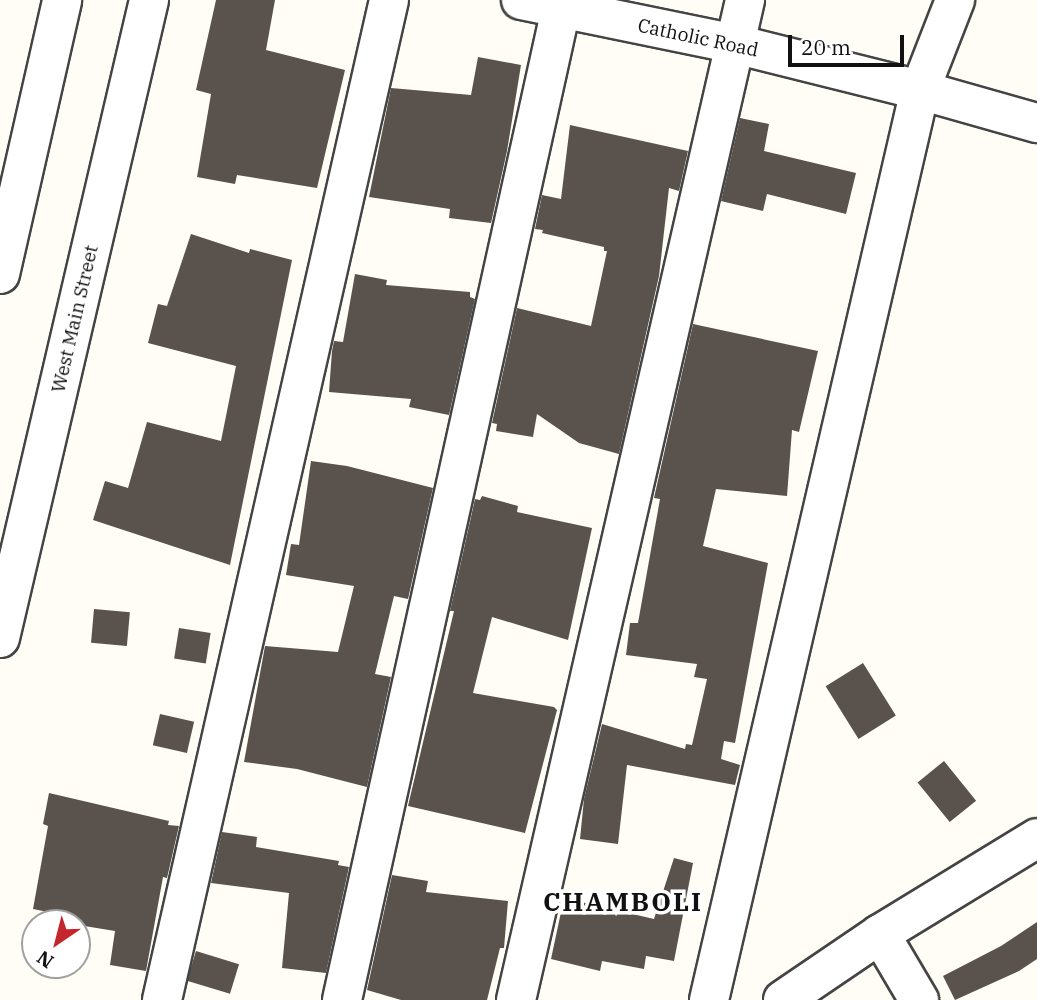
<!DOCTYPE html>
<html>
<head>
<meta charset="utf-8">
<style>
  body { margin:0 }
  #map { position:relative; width:1037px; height:1000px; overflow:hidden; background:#fffdf5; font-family:"IBM Plex Serif",serif }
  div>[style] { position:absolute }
  .building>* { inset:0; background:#5a524d; transform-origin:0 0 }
  .roads { filter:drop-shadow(2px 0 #444) drop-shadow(-2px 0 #444) drop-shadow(0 2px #444) drop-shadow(0 -2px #444) }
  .minor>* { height:38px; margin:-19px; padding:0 19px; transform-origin:19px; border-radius:19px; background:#fff }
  span { translate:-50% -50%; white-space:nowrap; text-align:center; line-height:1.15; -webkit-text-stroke:7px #fff; paint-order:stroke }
  .street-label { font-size:19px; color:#111 }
  .district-label { font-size:26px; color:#111; font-weight:700; letter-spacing:2px }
  .north { position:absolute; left:21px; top:909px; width:70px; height:70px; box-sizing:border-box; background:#fff; border:2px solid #a0a0a0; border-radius:50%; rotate:215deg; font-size:19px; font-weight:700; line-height:28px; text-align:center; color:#111 }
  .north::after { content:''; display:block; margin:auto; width:24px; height:32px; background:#c4262e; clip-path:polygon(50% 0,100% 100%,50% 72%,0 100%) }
  .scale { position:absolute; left:788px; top:35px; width:116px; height:32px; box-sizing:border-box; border:4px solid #111; border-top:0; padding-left:9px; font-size:21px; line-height:24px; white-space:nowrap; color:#111; -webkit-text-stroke:5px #fff; paint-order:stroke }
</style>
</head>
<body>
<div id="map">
  <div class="building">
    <div style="clip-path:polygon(216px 0,275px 0,266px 50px,345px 70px,317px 188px,237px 175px,235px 184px,197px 177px,211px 94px,196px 90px)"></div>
    <div style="clip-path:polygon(478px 57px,521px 65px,507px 151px,491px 223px,449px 218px,450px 209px,369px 197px,391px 88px,471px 95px)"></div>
    <div style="clip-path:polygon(740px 118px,769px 124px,764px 151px,856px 173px,846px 214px,767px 194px,763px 211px,721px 201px)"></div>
    <div style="clip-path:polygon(570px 125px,688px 151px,679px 191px,669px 188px,659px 276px,619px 454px,579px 443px,537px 414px,533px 437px,496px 431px,497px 424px,492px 423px,517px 308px,591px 326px,607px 251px,604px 251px,604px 247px,542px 233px,543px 230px,535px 229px,542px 195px,561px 199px)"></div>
    <div style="clip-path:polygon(191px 234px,249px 253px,250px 249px,292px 260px,230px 565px,93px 520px,105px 481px,128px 488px,147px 422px,221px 441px,236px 366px,148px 343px,158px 304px,167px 306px)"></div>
    <div style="clip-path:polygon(355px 274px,387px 280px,386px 285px,470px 292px,470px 297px,475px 299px,449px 415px,409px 407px,411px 399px,329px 392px,332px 351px,334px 341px,343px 342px)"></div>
    <div style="clip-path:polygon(693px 324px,818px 351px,799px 432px,792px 430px,787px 496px,716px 489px,703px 546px,768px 563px,735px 743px,724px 741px,721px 759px,740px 765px,735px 785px,627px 765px,618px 844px,580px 839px,584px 799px,602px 724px,685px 749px,686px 744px,692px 745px,707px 679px,694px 677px,697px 664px,626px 655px,630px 623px,638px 623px,660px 499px,654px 498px)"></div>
    <div style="clip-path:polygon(311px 461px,347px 466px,433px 488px,408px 599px,394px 596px,375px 674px,391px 677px,367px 787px,297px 769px,244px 762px,265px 646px,338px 652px,354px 586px,286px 575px,291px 544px,299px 545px)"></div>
    <div style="clip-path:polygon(482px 496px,518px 506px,517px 512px,592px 528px,568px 640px,492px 617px,473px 693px,554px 707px,557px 710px,525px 833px,408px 806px,454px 611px,450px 611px,475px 499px,480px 500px)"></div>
    <div style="left:94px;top:609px;width:36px;height:34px;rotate:5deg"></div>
    <div style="left:179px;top:628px;width:32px;height:31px;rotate:9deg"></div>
    <div style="left:863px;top:663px;width:62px;height:44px;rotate:58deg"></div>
    <div style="left:160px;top:714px;width:35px;height:32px;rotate:13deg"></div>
    <div style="left:944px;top:761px;width:51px;height:34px;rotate:51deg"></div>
    <div style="clip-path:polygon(49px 793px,169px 821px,168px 825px,179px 826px,167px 878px,163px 877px,146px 971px,110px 965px,115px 931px,66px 923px,68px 916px,33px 909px,48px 826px,43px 824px)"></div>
    <div style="clip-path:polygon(222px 832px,257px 837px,256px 847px,339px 861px,338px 865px,349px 867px,326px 973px,282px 968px,289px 893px,211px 883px)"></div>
    <div style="clip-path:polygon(674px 858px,693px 863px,674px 961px,646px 956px,644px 969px,602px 961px,600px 971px,551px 959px,564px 898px,654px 919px)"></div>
    <div style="clip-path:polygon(392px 875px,428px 881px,426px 892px,508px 901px,504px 948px,500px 948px,487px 1000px,401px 1000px,367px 990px)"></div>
    <div style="clip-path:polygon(1037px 922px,1037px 959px,1019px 971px,955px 1000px,943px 976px,1001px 946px)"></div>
    <div style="left:196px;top:951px;width:45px;height:31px;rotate:17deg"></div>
  </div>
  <div class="roads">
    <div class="minor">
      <div style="left:521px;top:0;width:218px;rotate:11.6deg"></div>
      <div style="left:735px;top:44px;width:191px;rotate:14deg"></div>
      <div style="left:920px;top:90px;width:122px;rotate:15.8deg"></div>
      <div style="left:0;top:274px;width:281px;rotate:-77.2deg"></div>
      <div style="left:0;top:638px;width:655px;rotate:-76.85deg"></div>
      <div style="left:880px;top:934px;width:77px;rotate:59.4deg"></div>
      <div style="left:162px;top:1000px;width:1025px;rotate:-77.21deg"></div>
      <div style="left:342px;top:1000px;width:1024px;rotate:-77.54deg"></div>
      <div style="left:516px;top:1000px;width:1026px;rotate:-77.1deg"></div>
      <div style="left:709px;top:1000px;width:934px;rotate:-76.95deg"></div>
      <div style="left:920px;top:90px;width:97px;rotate:-68.7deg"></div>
      <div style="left:783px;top:1000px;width:117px;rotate:-34.2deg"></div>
      <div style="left:880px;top:934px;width:184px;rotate:-31.4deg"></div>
    </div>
  </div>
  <div class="street-label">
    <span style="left:698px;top:38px;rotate:12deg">Catholic Road</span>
    <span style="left:75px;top:319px;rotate:-77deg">West Main Street</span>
  </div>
  <div class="district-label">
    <span style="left:623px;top:902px">CHAMBOLI</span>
  </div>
  <div class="north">N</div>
  <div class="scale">20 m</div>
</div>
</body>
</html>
